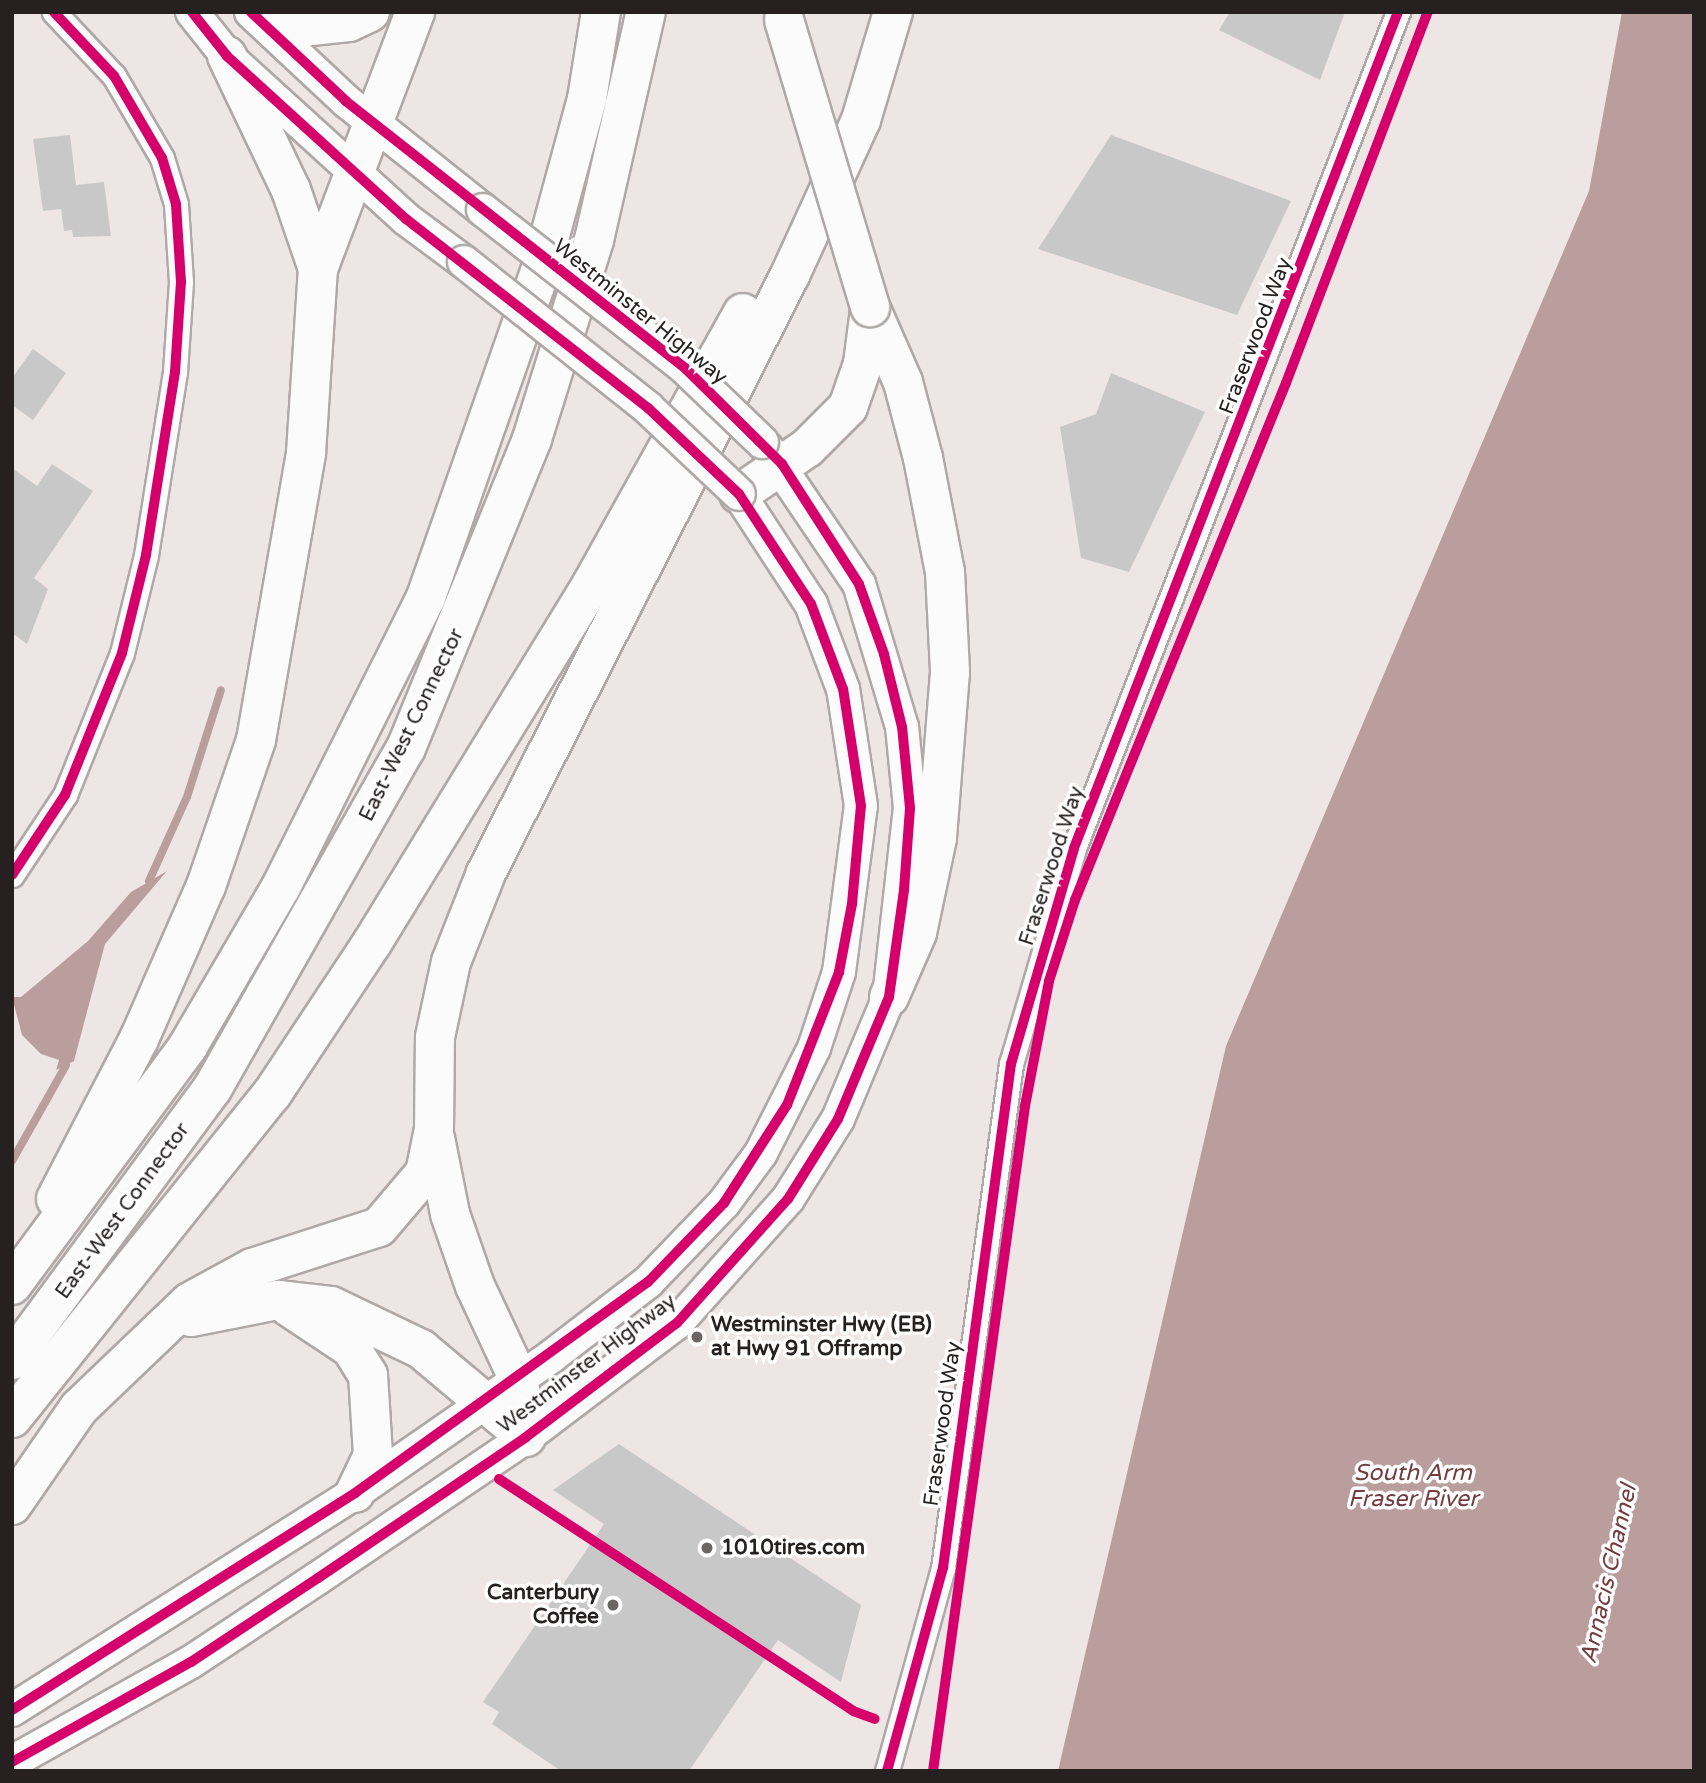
<!DOCTYPE html>
<html>
<head>
<meta charset="utf-8">
<style>
  body { margin:0 }
  #map { position:relative; width:1706px; height:1783px; overflow:hidden; background:#eee6e4; font-family:"Varela Round",sans-serif }
  div>[style] { position:absolute }
  .water>* { inset:0; background:#ba9e9d }
  .stream>* { height:8px; margin:-4px; padding:0 4px; transform-origin:4px; border-radius:4px; background:#ba9e9d }
  .building>* { inset:0; background:#c9c8c8 }
  .roads { filter:drop-shadow(2px 0 #aea8a7) drop-shadow(-2px 0 #aea8a7) drop-shadow(0 2px #aea8a7) drop-shadow(0 -2px #aea8a7) }
  .minor>* { height:23px; margin:-11.5px; padding:0 11.5px; transform-origin:11.5px; border-radius:11.5px; background:#fcfbfb }
  .secondary>* { height:32px; margin:-16px; padding:0 16px; transform-origin:16px; border-radius:16px; background:#fcfbfb }
  .motorway>* { height:38px; margin:-19px; padding:0 19px; transform-origin:19px; border-radius:19px; background:#fcfbfb }
  .bridges { filter:drop-shadow(2px 0 #aea8a7) drop-shadow(-2px 0 #aea8a7) drop-shadow(0 2px #aea8a7) drop-shadow(0 -2px #aea8a7) }
  .secondary-bridge>* { height:32px; margin:-16px; padding:0 16px; transform-origin:16px; border-radius:16px; background:#fcfbfb }
  .motorway-bridge>* { height:38px; margin:-19px; padding:0 19px; transform-origin:19px; border-radius:19px; background:#fcfbfb }
  .cycleway>* { height:10px; margin:-5px; padding:0 5px; transform-origin:5px; border-radius:5px; background:#d6006c }
  .dots>* { width:19px; height:19px; translate:-50% -50%; box-sizing:border-box; border:4px solid #fff; border-radius:50% }
  span { translate:-50% -50%; white-space:nowrap; text-align:center; line-height:1.15; -webkit-text-stroke:7px #fff; paint-order:stroke }
  .street-label { font-size:21px; color:#262020 }
  .poi-label { font-size:21px; color:#262020; font-weight:700 }
  .left { translate:0 -50%; text-align:left }
  .right { translate:-100% -50%; text-align:right }
  .water-label { font-size:23px; color:#733d3e; font-style:italic }
  .frame { position:absolute; inset:0; border:14px solid #262020; pointer-events:none }
</style>
</head>
<body>
<div id="map">
  <div class="water">
    <div style="clip-path:polygon(1622px 12px,1694px 12px,1694px 1771px,1058px 1771px,1226px 1046px,1589px 191px)"></div>
    <div style="clip-path:polygon(167px 871px,105px 944px,74px 1061px,56px 1070px,59px 1060px,41px 1054px,22px 1035px,12px 997px,21px 997px,88px 941px,131px 892px)"></div>
  </div>
  <div class="stream">
    <div style="left:149px;top:881px;width:92px;rotate:-65.7deg"></div>
    <div style="left:187px;top:797px;width:112px;rotate:-72.4deg"></div>
    <div style="left:12px;top:1161px;width:110px;rotate:-60.6deg"></div>
  </div>
  <div class="building">
    <div style="clip-path:polygon(1230px 12px,1345px 12px,1320px 80px,1219px 30px)"></div>
    <div style="clip-path:polygon(70px 135px,76px 185px,104px 182px,111px 236px,73px 237px,72px 230px,64px 231px,61px 209px,43px 211px,33px 139px)"></div>
    <div style="clip-path:polygon(1111px 135px,1291px 201px,1237px 315px,1038px 249px)"></div>
    <div style="clip-path:polygon(33px 349px,66px 373px,33px 420px,12px 405px,12px 378px)"></div>
    <div style="clip-path:polygon(1111px 373px,1205px 412px,1129px 572px,1081px 558px,1060px 427px,1096px 414px)"></div>
    <div style="clip-path:polygon(52px 464px,93px 491px,34px 578px,48px 589px,27px 644px,12px 633px,12px 468px,37px 486px)"></div>
    <div style="clip-path:polygon(619px 1444px,861px 1605px,841px 1682px,778px 1640px,689px 1771px,561px 1771px,492px 1724px,499px 1712px,483px 1702px,604px 1524px,553px 1490px)"></div>
  </div>
  <div class="roads">
    <div class="minor">
      <div style="left:12px;top:875px;width:96px;rotate:-56.5deg"></div>
      <div style="left:65px;top:795px;width:153px;rotate:-68.1deg"></div>
      <div style="left:122px;top:653px;width:101px;rotate:-76.2deg"></div>
      <div style="left:146px;top:555px;width:185px;rotate:-81deg"></div>
      <div style="left:175px;top:372px;width:90px;rotate:-86.2deg"></div>
      <div style="left:181px;top:282px;width:78px;rotate:-93.7deg"></div>
      <div style="left:176px;top:204px;width:48px;rotate:-106.9deg"></div>
      <div style="left:162px;top:158px;width:95px;rotate:-120.3deg"></div>
      <div style="left:114px;top:76px;width:88px;rotate:-133.2deg"></div>
      <div style="left:887px;top:1771px;width:211px;rotate:-74.6deg"></div>
      <div style="left:943px;top:1568px;width:509px;rotate:-82.32deg"></div>
      <div style="left:1011px;top:1064px;width:225px;rotate:-73.7deg"></div>
      <div style="left:1074px;top:848px;width:897px;rotate:-68.82deg"></div>
    </div>
    <div class="secondary">
      <div style="left:192px;top:12px;width:56px;rotate:51.5deg"></div>
      <div style="left:227px;top:56px;width:242px;rotate:42.3deg"></div>
      <div style="left:406px;top:219px;width:72px;rotate:36.6deg"></div>
      <div style="left:251px;top:12px;width:130px;rotate:43.1deg"></div>
      <div style="left:346px;top:101px;width:175px;rotate:38.5deg"></div>
      <div style="left:12px;top:1710px;width:406px;rotate:-32.3deg"></div>
      <div style="left:355px;top:1493px;width:240px;rotate:-34.8deg"></div>
      <div style="left:552px;top:1356px;width:121px;rotate:-37.6deg"></div>
      <div style="left:648px;top:1282px;width:110px;rotate:-46.1deg"></div>
      <div style="left:724px;top:1203px;width:62px;rotate:-53.5deg"></div>
      <div style="left:761px;top:1153px;width:118px;rotate:-63.2deg"></div>
      <div style="left:814px;top:1048px;width:80px;rotate:-71.8deg"></div>
      <div style="left:839px;top:972px;width:167px;rotate:-82.5deg"></div>
      <div style="left:861px;top:806px;width:118px;rotate:-98.7deg"></div>
      <div style="left:843px;top:689px;width:91px;rotate:-110.6deg"></div>
      <div style="left:811px;top:604px;width:131px;rotate:-123.2deg"></div>
      <div style="left:12px;top:1762px;width:205px;rotate:-29.2deg"></div>
      <div style="left:191px;top:1662px;width:152px;rotate:-33.5deg"></div>
      <div style="left:318px;top:1578px;width:251px;rotate:-34.1deg"></div>
      <div style="left:526px;top:1437px;width:189px;rotate:-37.1deg"></div>
      <div style="left:677px;top:1323px;width:166px;rotate:-48.2deg"></div>
      <div style="left:788px;top:1199px;width:94px;rotate:-58deg"></div>
      <div style="left:838px;top:1119px;width:132px;rotate:-67.3deg"></div>
      <div style="left:889px;top:997px;width:190px;rotate:-83.7deg"></div>
      <div style="left:910px;top:808px;width:81px;rotate:-95.6deg"></div>
      <div style="left:902px;top:727px;width:149px;rotate:-106.7deg"></div>
      <div style="left:859px;top:584px;width:164px;rotate:-124.1deg"></div>
    </div>
    <div class="motorway">
      <div style="left:261px;top:12px;width:44px;rotate:20.1deg"></div>
      <div style="left:302px;top:27px;width:47px;rotate:-6.1deg"></div>
      <div style="left:349px;top:22px;width:23px;rotate:-25deg"></div>
      <div style="left:227px;top:56px;width:148px;rotate:64.5deg"></div>
      <div style="left:291px;top:190px;width:83px;rotate:71.1deg"></div>
      <div style="left:870px;top:307px;width:82px;rotate:66.3deg"></div>
      <div style="left:903px;top:382px;width:79px;rotate:75.3deg"></div>
      <div style="left:923px;top:458px;width:116px;rotate:79.1deg"></div>
      <div style="left:945px;top:572px;width:100px;rotate:87.1deg"></div>
      <div style="left:950px;top:672px;width:167px;rotate:94.5deg"></div>
      <div style="left:937px;top:838px;width:97px;rotate:101.9deg"></div>
      <div style="left:917px;top:933px;width:70px;rotate:113.6deg"></div>
      <div style="left:739px;top:494px;width:82px;rotate:-34.1deg"></div>
      <div style="left:807px;top:448px;width:58px;rotate:-45deg"></div>
      <div style="left:848px;top:407px;width:46px;rotate:-70.8deg"></div>
      <div style="left:863px;top:364px;width:55px;rotate:-82.7deg"></div>
      <div style="left:435px;top:1138px;width:77px;rotate:78.8deg"></div>
      <div style="left:450px;top:1214px;width:76px;rotate:70.9deg"></div>
      <div style="left:475px;top:1286px;width:104px;rotate:64.9deg"></div>
      <div style="left:519px;top:1380px;width:57px;rotate:83deg"></div>
      <div style="left:56px;top:1199px;width:180px;rotate:-62.6deg"></div>
      <div style="left:139px;top:1039px;width:167px;rotate:-66.4deg"></div>
      <div style="left:206px;top:886px;width:154px;rotate:-71.1deg"></div>
      <div style="left:256px;top:740px;width:291px;rotate:-80.1deg"></div>
      <div style="left:306px;top:453px;width:184px;rotate:-86.3deg"></div>
      <div style="left:318px;top:269px;width:275px;rotate:-69.3deg"></div>
      <div style="left:12px;top:1285px;width:297px;rotate:-53.6deg"></div>
      <div style="left:188px;top:1046px;width:184px;rotate:-59.7deg"></div>
      <div style="left:281px;top:887px;width:324px;rotate:-63.4deg"></div>
      <div style="left:426px;top:597px;width:344px;rotate:-70.7deg"></div>
      <div style="left:540px;top:272px;width:179px;rotate:-74.8deg"></div>
      <div style="left:587px;top:99px;width:88px;rotate:-80.9deg"></div>
      <div style="left:289px;top:1307px;width:74px;rotate:33.5deg"></div>
      <div style="left:351px;top:1348px;width:32px;rotate:58deg"></div>
      <div style="left:368px;top:1375px;width:80px;rotate:86.4deg"></div>
      <div style="left:373px;top:1455px;width:42px;rotate:115.3deg"></div>
      <div style="left:191px;top:1317px;width:89px;rotate:-11.1deg"></div>
      <div style="left:278px;top:1300px;width:53px;rotate:6.5deg"></div>
      <div style="left:331px;top:1306px;width:100px;rotate:25.5deg"></div>
      <div style="left:421px;top:1349px;width:137px;rotate:40deg"></div>
      <div style="left:12px;top:1360px;width:337px;rotate:-53.6deg"></div>
      <div style="left:212px;top:1089px;width:392px;rotate:-60.4deg"></div>
      <div style="left:406px;top:748px;width:334px;rotate:-67.8deg"></div>
      <div style="left:532px;top:439px;width:208px;rotate:-72.7deg"></div>
      <div style="left:594px;top:240px;width:234px;rotate:-77.2deg"></div>
      <div style="left:12px;top:1418px;width:415px;rotate:-51.3deg"></div>
      <div style="left:272px;top:1094px;width:181px;rotate:-56.5deg"></div>
      <div style="left:372px;top:943px;width:421px;rotate:-58.5deg"></div>
      <div style="left:592px;top:584px;width:310px;rotate:-60.9deg"></div>
      <div style="left:12px;top:1505px;width:118px;rotate:-55.4deg"></div>
      <div style="left:79px;top:1408px;width:153px;rotate:-43.7deg"></div>
      <div style="left:190px;top:1302px;width:71px;rotate:-28.7deg"></div>
      <div style="left:252px;top:1268px;width:133px;rotate:-17.9deg"></div>
      <div style="left:379px;top:1227px;width:71px;rotate:-49.6deg"></div>
      <div style="left:425px;top:1173px;width:45px;rotate:-78.4deg"></div>
      <div style="left:434px;top:1129px;width:92px;rotate:-89.4deg"></div>
      <div style="left:435px;top:1037px;width:77px;rotate:-78deg"></div>
      <div style="left:451px;top:962px;width:96px;rotate:-68.5deg"></div>
      <div style="left:486px;top:873px;width:671px;rotate:-63.05deg"></div>
      <div style="left:790px;top:275px;width:170px;rotate:-65.4deg"></div>
      <div style="left:861px;top:120px;width:113px;rotate:-73.5deg"></div>
    </div>
  </div>
  <div class="bridges">
    <div class="secondary-bridge">
      <div style="left:483px;top:210px;width:256px;rotate:38deg"></div>
      <div style="left:685px;top:368px;width:107px;rotate:43.9deg"></div>
      <div style="left:464px;top:262px;width:235px;rotate:38.4deg"></div>
      <div style="left:648px;top:408px;width:125px;rotate:43.4deg"></div>
    </div>
    <div class="motorway-bridge">
      <div style="left:784px;top:20px;width:300px;rotate:73.3deg"></div>
    </div>
  </div>
  <div class="cycleway">
    <div style="left:12px;top:875px;width:96px;rotate:-56.5deg"></div>
    <div style="left:65px;top:795px;width:153px;rotate:-68.1deg"></div>
    <div style="left:122px;top:653px;width:101px;rotate:-76.2deg"></div>
    <div style="left:146px;top:555px;width:185px;rotate:-81deg"></div>
    <div style="left:175px;top:372px;width:90px;rotate:-86.2deg"></div>
    <div style="left:181px;top:282px;width:78px;rotate:-93.7deg"></div>
    <div style="left:176px;top:204px;width:48px;rotate:-106.9deg"></div>
    <div style="left:162px;top:158px;width:95px;rotate:-120.3deg"></div>
    <div style="left:114px;top:76px;width:88px;rotate:-133.2deg"></div>
    <div style="left:499px;top:1479px;width:423px;rotate:33.2deg"></div>
    <div style="left:853px;top:1711px;width:23px;rotate:20deg"></div>
    <div style="left:12px;top:1710px;width:406px;rotate:-32.3deg"></div>
    <div style="left:355px;top:1493px;width:361px;rotate:-35.8deg"></div>
    <div style="left:648px;top:1282px;width:110px;rotate:-46.1deg"></div>
    <div style="left:724px;top:1203px;width:117px;rotate:-57.3deg"></div>
    <div style="left:787px;top:1105px;width:143px;rotate:-68.6deg"></div>
    <div style="left:839px;top:972px;width:69px;rotate:-79.2deg"></div>
    <div style="left:852px;top:904px;width:98px;rotate:-84.8deg"></div>
    <div style="left:861px;top:806px;width:118px;rotate:-98.7deg"></div>
    <div style="left:843px;top:689px;width:91px;rotate:-110.6deg"></div>
    <div style="left:811px;top:604px;width:131px;rotate:-123.2deg"></div>
    <div style="left:739px;top:494px;width:125px;rotate:-136.6deg"></div>
    <div style="left:648px;top:408px;width:307px;rotate:-142deg"></div>
    <div style="left:406px;top:219px;width:242px;rotate:-137.7deg"></div>
    <div style="left:227px;top:56px;width:56px;rotate:-128.5deg"></div>
    <div style="left:12px;top:1762px;width:205px;rotate:-29.2deg"></div>
    <div style="left:191px;top:1662px;width:152px;rotate:-33.5deg"></div>
    <div style="left:318px;top:1578px;width:251px;rotate:-34.1deg"></div>
    <div style="left:526px;top:1437px;width:189px;rotate:-37.1deg"></div>
    <div style="left:677px;top:1323px;width:166px;rotate:-48.2deg"></div>
    <div style="left:788px;top:1199px;width:94px;rotate:-58deg"></div>
    <div style="left:838px;top:1119px;width:132px;rotate:-67.3deg"></div>
    <div style="left:889px;top:997px;width:108px;rotate:-82deg"></div>
    <div style="left:904px;top:890px;width:82px;rotate:-85.8deg"></div>
    <div style="left:910px;top:808px;width:81px;rotate:-95.6deg"></div>
    <div style="left:902px;top:727px;width:75px;rotate:-103.9deg"></div>
    <div style="left:884px;top:654px;width:74px;rotate:-109.7deg"></div>
    <div style="left:859px;top:584px;width:143px;rotate:-122.7deg"></div>
    <div style="left:782px;top:464px;width:136px;rotate:-135.3deg"></div>
    <div style="left:685px;top:368px;width:432px;rotate:-141.8deg"></div>
    <div style="left:346px;top:101px;width:130px;rotate:-136.9deg"></div>
    <div style="left:887px;top:1771px;width:211px;rotate:-74.6deg"></div>
    <div style="left:943px;top:1568px;width:509px;rotate:-82.32deg"></div>
    <div style="left:1011px;top:1064px;width:225px;rotate:-73.7deg"></div>
    <div style="left:1074px;top:848px;width:897px;rotate:-68.82deg"></div>
    <div style="left:933px;top:1771px;width:671px;rotate:-82.12deg"></div>
    <div style="left:1025px;top:1106px;width:127px;rotate:-79.1deg"></div>
    <div style="left:1049px;top:981px;width:85px;rotate:-72.2deg"></div>
    <div style="left:1075px;top:900px;width:558px;rotate:-67.8deg"></div>
    <div style="left:1286px;top:383px;width:397px;rotate:-69.1deg"></div>
  </div>
  <div class="dots">
    <div style="left:697px;top:1337px;background:#6c6565"></div>
    <div style="left:707px;top:1548px;background:#6c6565"></div>
    <div style="left:613px;top:1605px;background:#6c6565"></div>
  </div>
  <div class="street-label">
    <span style="left:640px;top:312px;rotate:39deg">Westminster Highway</span>
    <span style="left:1256px;top:336px;rotate:-69deg">Fraserwood Way</span>
    <span style="left:412px;top:725px;rotate:-64deg">East-West Connector</span>
    <span style="left:1052px;top:866px;rotate:-72deg">Fraserwood Way</span>
    <span style="left:123px;top:1211px;rotate:-54deg">East-West Connector</span>
    <span style="left:587px;top:1364px;rotate:-37deg">Westminster Highway</span>
    <span style="left:943px;top:1424px;rotate:-82deg">Fraserwood Way</span>
  </div>
  <div class="poi-label">
    <span class="left" style="left:711px;top:1337px">Westminster Hwy (EB)<br>at Hwy 91 Offramp</span>
    <span class="left" style="left:721px;top:1548px">1010tires.com</span>
    <span class="right" style="left:599px;top:1605px">Canterbury<br>Coffee</span>
  </div>
  <div class="water-label">
    <span style="left:1413px;top:1486px">South Arm<br>Fraser River</span>
    <span style="left:1609px;top:1574px;rotate:-77deg">Annacis Channel</span>
  </div>
  <div class="frame"></div>
</div>
</body>
</html>
